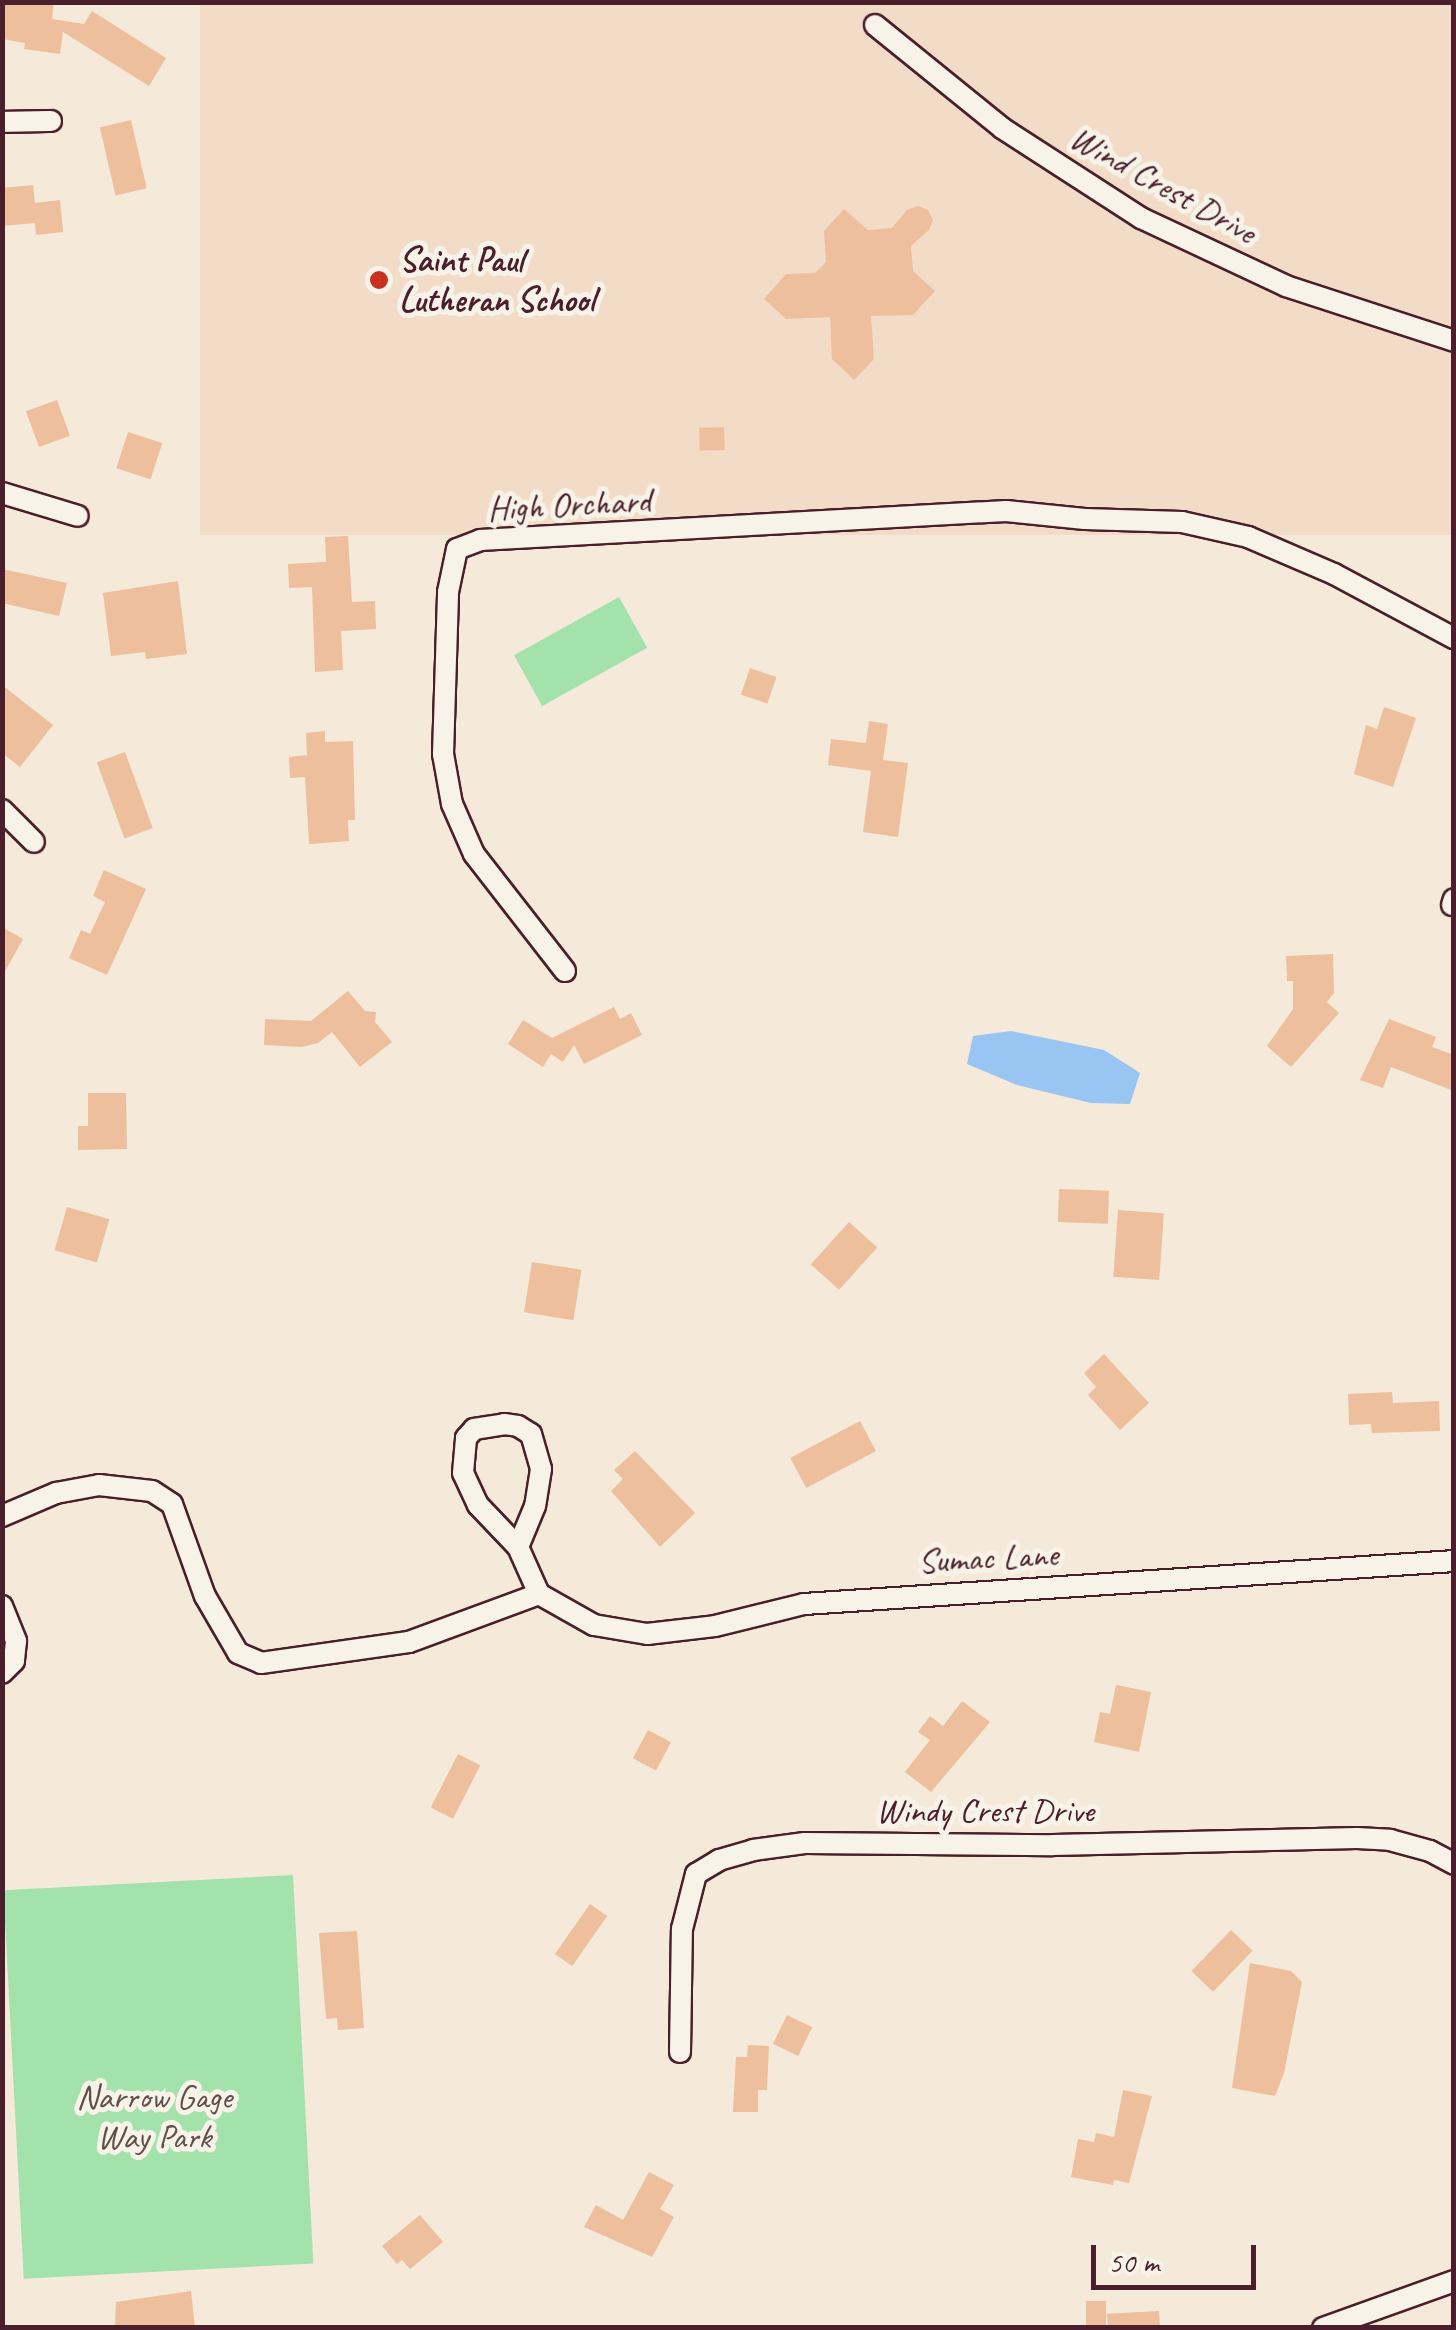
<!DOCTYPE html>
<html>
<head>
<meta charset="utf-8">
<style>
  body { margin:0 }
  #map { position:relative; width:1456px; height:2330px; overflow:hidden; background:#f5e9d9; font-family:Caveat,sans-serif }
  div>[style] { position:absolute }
  .built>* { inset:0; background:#f3dcc7; transform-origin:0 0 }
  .green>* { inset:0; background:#a3e2aa; transform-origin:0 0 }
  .water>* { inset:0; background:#98c5f2 }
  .building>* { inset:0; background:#edbf9c; transform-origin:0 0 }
  .roads { filter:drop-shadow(2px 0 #4a1f2b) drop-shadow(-2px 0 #4a1f2b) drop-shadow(0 2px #4a1f2b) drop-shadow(0 -2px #4a1f2b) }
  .minor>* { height:20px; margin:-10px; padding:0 10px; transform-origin:10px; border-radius:10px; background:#f7f3e8 }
  .dots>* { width:28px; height:28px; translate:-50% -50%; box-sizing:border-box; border:5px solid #f7f3e8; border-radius:50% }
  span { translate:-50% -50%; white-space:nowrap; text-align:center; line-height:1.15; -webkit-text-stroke:10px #f7f3e8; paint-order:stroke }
  .street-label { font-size:35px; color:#4a1f2b }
  .poi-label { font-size:35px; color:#4a1f2b; font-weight:700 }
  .left { translate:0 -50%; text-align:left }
  .park-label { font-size:35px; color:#60504b }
  .frame { position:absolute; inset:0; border:5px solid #4a1f2b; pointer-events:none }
  .scale { position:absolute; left:1091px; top:2245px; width:165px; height:45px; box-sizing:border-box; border:5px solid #4a1f2b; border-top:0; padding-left:12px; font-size:30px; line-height:35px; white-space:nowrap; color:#4a1f2b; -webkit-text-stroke:8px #f7f3e8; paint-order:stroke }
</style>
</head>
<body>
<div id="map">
  <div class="built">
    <div style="left:200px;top:3px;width:1253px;height:532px"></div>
  </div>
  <div class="green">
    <div style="left:619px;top:597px;width:58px;height:120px;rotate:61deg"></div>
    <div style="left:293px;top:1875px;width:389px;height:290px;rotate:87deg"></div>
  </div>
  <div class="water">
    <div style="clip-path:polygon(1011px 1031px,1104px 1050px,1140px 1073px,1130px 1104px,1091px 1103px,1017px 1085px,967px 1064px,973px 1036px)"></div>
  </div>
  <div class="building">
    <div style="clip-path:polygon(2px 2px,54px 2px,52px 19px,84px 24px,92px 11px,166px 58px,149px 86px,63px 32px,60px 54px,24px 49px,25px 43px,2px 39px)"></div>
    <div style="left:131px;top:120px;width:70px;height:32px;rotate:77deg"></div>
    <div style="clip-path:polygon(33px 185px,35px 203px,60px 200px,63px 232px,36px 235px,35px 223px,2px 226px,2px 188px)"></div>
    <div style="clip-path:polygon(918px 206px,928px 210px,933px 220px,929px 230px,911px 246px,913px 271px,935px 291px,913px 315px,871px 316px,874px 359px,854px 380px,832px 359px,830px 317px,786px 319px,764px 299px,786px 274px,815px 273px,826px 262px,824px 231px,844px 209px,868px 230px,892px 228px,907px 210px)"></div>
    <div style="left:57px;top:400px;width:38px;height:33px;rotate:70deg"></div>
    <div style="left:724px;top:427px;width:23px;height:25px;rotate:88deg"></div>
    <div style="left:128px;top:432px;width:36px;height:38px;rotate:18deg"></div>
    <div style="clip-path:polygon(348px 536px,352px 602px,375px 601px,376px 629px,341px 631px,343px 670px,315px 672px,312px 587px,289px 588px,288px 564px,326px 562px,325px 537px)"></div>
    <div style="clip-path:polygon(2px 569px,67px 583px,59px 616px,2px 603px)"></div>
    <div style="clip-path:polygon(178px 581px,187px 654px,146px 659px,145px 652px,111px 656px,103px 593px)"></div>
    <div style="left:750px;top:668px;width:28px;height:28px;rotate:19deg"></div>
    <div style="clip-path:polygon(2px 685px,53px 725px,20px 767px,2px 753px)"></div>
    <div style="clip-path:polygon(1384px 707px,1416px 718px,1393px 787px,1354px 774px,1366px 725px,1377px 729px)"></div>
    <div style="clip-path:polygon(869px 721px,888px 724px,883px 760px,908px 763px,898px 837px,863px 832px,871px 771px,828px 765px,831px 739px,866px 743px)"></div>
    <div style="clip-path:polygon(325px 731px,325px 742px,353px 741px,355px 820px,348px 820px,349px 841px,309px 844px,305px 777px,290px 778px,289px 757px,307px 755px,306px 733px)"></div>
    <div style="left:125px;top:752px;width:81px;height:30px;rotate:70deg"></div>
    <div style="clip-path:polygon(104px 870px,146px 889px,107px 975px,69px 958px,81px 930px,90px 934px,105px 902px,93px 896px)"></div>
    <div style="clip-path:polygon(2px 927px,23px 939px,2px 977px)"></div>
    <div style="clip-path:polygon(1333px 954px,1334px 993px,1327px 1002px,1339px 1013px,1291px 1067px,1267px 1046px,1293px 1009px,1293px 981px,1287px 981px,1286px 956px)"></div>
    <div style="clip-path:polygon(348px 991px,365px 1011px,376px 1012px,375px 1022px,392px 1042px,360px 1067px,332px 1032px,318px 1043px,302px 1047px,264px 1045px,265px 1019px,311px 1021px)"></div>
    <div style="clip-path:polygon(614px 1007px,620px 1019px,631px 1013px,642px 1035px,584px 1064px,574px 1045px,563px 1062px,551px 1054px,543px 1067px,508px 1044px,523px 1020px,552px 1038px)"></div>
    <div style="clip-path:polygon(1389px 1019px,1436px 1037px,1432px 1047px,1454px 1055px,1454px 1091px,1391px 1067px,1383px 1088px,1360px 1080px)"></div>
    <div style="clip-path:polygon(88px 1093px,126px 1093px,127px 1149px,78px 1150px,78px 1126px,88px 1126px)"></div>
    <div style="left:1059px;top:1189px;width:50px;height:33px;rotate:2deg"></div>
    <div style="left:67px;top:1207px;width:44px;height:45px;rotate:16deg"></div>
    <div style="left:1118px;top:1210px;width:46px;height:67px;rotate:4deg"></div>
    <div style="left:849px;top:1222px;width:38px;height:57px;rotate:42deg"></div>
    <div style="left:532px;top:1262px;width:50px;height:51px;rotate:9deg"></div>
    <div style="clip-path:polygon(1104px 1354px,1149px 1403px,1120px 1430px,1088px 1395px,1096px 1387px,1084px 1373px)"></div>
    <div style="clip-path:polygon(1392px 1392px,1393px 1403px,1439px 1401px,1440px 1431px,1372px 1433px,1371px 1424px,1349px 1425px,1348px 1394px)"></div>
    <div style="left:860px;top:1421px;width:34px;height:79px;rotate:62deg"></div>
    <div style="clip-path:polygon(635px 1451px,695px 1513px,660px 1547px,611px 1491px,623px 1479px,614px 1470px)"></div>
    <div style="clip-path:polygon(1116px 1685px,1151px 1692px,1139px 1752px,1094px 1742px,1100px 1712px,1110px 1714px)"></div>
    <div style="clip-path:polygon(962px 1701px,990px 1722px,931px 1792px,905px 1772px,930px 1740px,918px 1732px,930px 1716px,943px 1726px)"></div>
    <div style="left:648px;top:1730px;width:26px;height:32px;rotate:28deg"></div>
    <div style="left:458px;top:1754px;width:25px;height:60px;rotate:27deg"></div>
    <div style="left:590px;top:1904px;width:21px;height:61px;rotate:35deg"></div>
    <div style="left:1231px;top:1930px;width:30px;height:57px;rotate:44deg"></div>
    <div style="clip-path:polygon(357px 1931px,364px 2028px,338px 2030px,337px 2018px,326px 2019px,319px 1933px)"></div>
    <div style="clip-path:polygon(1250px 1963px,1291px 1971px,1302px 1982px,1284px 2073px,1275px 2096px,1232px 2088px)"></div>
    <div style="left:787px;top:2015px;width:28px;height:32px;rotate:26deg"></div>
    <div style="clip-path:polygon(748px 2045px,769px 2046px,767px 2090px,758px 2090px,758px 2112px,733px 2112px,736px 2057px,747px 2057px)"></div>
    <div style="clip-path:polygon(1123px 2090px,1152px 2096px,1129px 2183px,1114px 2180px,1113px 2185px,1071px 2177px,1078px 2139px,1094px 2142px,1096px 2133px,1114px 2137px)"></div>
    <div style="clip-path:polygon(649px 2172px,674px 2185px,660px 2209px,674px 2217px,652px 2257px,584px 2227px,596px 2205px,623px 2220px)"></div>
    <div style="clip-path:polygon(420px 2215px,443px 2242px,410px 2269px,402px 2260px,397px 2264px,382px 2246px)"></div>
    <div style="clip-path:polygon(191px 2291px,195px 2328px,115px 2328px,116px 2302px)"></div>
    <div style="left:1106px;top:2301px;width:27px;height:20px;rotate:90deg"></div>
    <div style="left:1159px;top:2311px;width:17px;height:52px;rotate:87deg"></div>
  </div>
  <div class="roads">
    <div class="minor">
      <div style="left:875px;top:25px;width:164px;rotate:39deg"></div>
      <div style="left:1002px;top:128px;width:166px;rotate:32.9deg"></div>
      <div style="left:1141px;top:218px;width:160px;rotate:25.1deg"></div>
      <div style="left:1286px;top:286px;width:177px;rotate:18.1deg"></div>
      <div style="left:2px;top:122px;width:49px;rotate:-1.2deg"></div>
      <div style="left:2px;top:493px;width:79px;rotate:16.8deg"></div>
      <div style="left:2px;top:810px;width:45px;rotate:45deg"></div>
      <div style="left:1452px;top:905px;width:6px;rotate:-72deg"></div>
      <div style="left:565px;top:971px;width:148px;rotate:-127.9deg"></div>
      <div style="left:474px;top:854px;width:55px;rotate:-113.7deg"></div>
      <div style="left:452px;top:804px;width:51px;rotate:-100.2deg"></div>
      <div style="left:443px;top:754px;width:162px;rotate:-88.2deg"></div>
      <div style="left:448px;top:592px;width:44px;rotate:-78.2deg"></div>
      <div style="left:457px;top:549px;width:25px;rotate:-21deg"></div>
      <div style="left:480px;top:540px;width:527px;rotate:-3.16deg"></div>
      <div style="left:1006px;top:511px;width:79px;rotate:5.8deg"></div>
      <div style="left:1085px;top:519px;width:97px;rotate:1.8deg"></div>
      <div style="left:1182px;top:522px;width:68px;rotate:12.8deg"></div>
      <div style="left:1248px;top:537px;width:94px;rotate:23.3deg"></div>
      <div style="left:1334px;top:574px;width:136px;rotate:28.1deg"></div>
      <div style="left:504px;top:1424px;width:14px;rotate:8deg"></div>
      <div style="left:518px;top:1426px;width:15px;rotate:32deg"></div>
      <div style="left:531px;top:1434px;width:36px;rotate:74deg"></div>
      <div style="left:541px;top:1469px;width:37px;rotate:99deg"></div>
      <div style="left:535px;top:1506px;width:44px;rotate:112.5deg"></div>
      <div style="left:518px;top:1547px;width:58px;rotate:-133.6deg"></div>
      <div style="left:478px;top:1505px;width:35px;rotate:-115deg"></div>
      <div style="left:463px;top:1473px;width:35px;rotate:-85deg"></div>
      <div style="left:466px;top:1438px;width:12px;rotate:-48deg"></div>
      <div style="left:474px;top:1429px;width:30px;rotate:-9deg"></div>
      <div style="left:2px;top:1516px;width:59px;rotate:-23.1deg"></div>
      <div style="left:56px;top:1493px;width:44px;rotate:-10.5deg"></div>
      <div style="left:99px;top:1485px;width:53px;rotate:6.5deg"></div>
      <div style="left:152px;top:1491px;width:24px;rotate:33deg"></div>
      <div style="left:172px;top:1504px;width:98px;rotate:70.3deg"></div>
      <div style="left:205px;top:1596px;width:66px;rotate:59.9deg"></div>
      <div style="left:238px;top:1653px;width:25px;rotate:23deg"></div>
      <div style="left:261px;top:1663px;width:149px;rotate:-8.1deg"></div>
      <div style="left:409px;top:1642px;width:139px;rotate:-20.3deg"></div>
      <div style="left:539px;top:1594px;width:63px;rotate:29.4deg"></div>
      <div style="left:594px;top:1625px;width:54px;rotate:9.6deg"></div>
      <div style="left:647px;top:1634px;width:68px;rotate:-6.7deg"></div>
      <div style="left:715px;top:1626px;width:92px;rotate:-13.9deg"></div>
      <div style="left:804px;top:1604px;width:651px;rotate:-3.78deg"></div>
      <div style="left:518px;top:1547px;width:51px;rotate:65.9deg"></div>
      <div style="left:2px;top:1606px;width:38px;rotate:68deg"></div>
      <div style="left:16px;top:1641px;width:20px;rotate:96deg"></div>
      <div style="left:14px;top:1661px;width:17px;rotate:135deg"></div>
      <div style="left:680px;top:2052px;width:123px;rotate:-89.1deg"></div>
      <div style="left:682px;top:1929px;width:57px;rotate:-75.7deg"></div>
      <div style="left:696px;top:1874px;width:27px;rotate:-31deg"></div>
      <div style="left:719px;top:1860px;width:35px;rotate:-16deg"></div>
      <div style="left:753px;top:1850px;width:52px;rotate:-7.7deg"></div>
      <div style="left:805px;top:1843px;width:248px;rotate:0.5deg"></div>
      <div style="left:1053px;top:1845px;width:304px;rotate:-1.3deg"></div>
      <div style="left:1357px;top:1838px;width:33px;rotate:3deg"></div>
      <div style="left:1390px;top:1840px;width:41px;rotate:15.4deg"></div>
      <div style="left:1430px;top:1851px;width:27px;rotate:28deg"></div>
      <div style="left:1323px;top:2328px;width:139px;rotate:-19.7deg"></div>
    </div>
  </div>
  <div class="dots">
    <div style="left:379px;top:280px;background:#c8321e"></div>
  </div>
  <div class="street-label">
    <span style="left:1163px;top:185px;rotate:29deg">Wind Crest Drive</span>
    <span style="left:569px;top:505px;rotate:-3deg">High Orchard</span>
    <span style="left:988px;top:1558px;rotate:-3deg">Sumac Lane</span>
    <span style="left:985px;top:1811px">Windy Crest Drive</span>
  </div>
  <div class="poi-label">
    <span class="left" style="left:399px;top:280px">Saint Paul<br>Lutheran School</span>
  </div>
  <div class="park-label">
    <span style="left:154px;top:2117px">Narrow Gage<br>Way Park</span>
  </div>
  <div class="frame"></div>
  <div class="scale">50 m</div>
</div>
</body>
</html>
